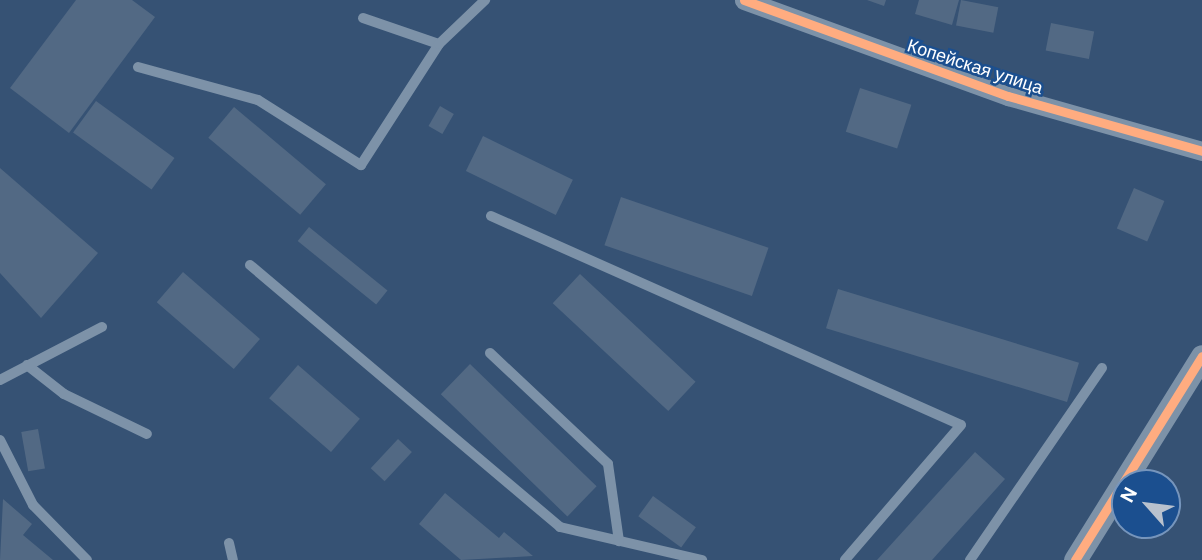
<!DOCTYPE html>
<html>
<head>
<meta charset="utf-8">
<style>
  body { margin:0 }
  #map { position:relative; width:1202px; height:560px; overflow:hidden; background:#365274; font-family:"DM Sans",sans-serif }
  div>[style] { position:absolute }
  .building>* { inset:0; background:#526984; transform-origin:0 0 }
  .service>* { height:10px; margin:-5px; padding:0 5px; transform-origin:5px; border-radius:5px; background:#7d92a8 }
  .minor>* { height:19px; margin:-9.5px; padding:0 9.5px; transform-origin:9.5px; border-radius:9.5px; background:#7d92a8 }
  .tertiary>* { height:23px; margin:-11.5px; padding:0 11.5px; transform-origin:11.5px; border-radius:11.5px; background:#7d92a8 }
  .cycleway>* { height:9px; margin:-4.5px; padding:0 4.5px; transform-origin:4.5px; border-radius:4.5px; background:#ffac80 }
  span { translate:-50% -50%; white-space:nowrap; text-align:center; line-height:1.15; -webkit-text-stroke:5px #1b4f8f; paint-order:stroke }
  .street-label { font-size:18px; color:#fff }
  .north { position:absolute; left:1111px; top:469px; width:70px; height:70px; box-sizing:border-box; background:#1b4f8f; border:2px solid #7695bc; border-radius:50%; rotate:298deg; font-size:19px; font-weight:700; line-height:28px; text-align:center; color:#fff }
  .north::after { content:''; display:block; margin:auto; width:24px; height:32px; background:#b9c2ce; clip-path:polygon(50% 0,100% 100%,50% 72%,0 100%) }
</style>
</head>
<body>
<div id="map">
  <div class="building">
    <div style="clip-path:polygon(76px 0,132px 0,155px 17px,69px 133px,10px 88px)"></div>
    <div style="clip-path:polygon(867px 0,886px 0,884px 6px)"></div>
    <div style="clip-path:polygon(919px 0,959px 0,952px 25px,915px 14px)"></div>
    <div style="left:961px;top:0;width:38px;height:26px;rotate:11deg"></div>
    <div style="left:1051px;top:23px;width:44px;height:28px;rotate:11deg"></div>
    <div style="left:860px;top:88px;width:54px;height:46px;rotate:18deg"></div>
    <div style="left:96px;top:101px;width:97px;height:39px;rotate:36deg"></div>
    <div style="left:440px;top:106px;width:16px;height:23px;rotate:30deg"></div>
    <div style="left:234px;top:107px;width:120px;height:40px;rotate:40deg"></div>
    <div style="left:483px;top:136px;width:100px;height:39px;rotate:26deg"></div>
    <div style="clip-path:polygon(0 168px,98px 253px,41px 318px,0 273px)"></div>
    <div style="left:1134px;top:188px;width:33px;height:44px;rotate:23deg"></div>
    <div style="left:621px;top:197px;width:156px;height:51px;rotate:19deg"></div>
    <div style="left:309px;top:227px;width:101px;height:18px;rotate:39deg"></div>
    <div style="left:183px;top:272px;width:102px;height:40px;rotate:41deg"></div>
    <div style="left:580px;top:274px;width:158px;height:40px;rotate:43deg"></div>
    <div style="left:838px;top:289px;width:252px;height:41px;rotate:17deg"></div>
    <div style="left:470px;top:364px;width:176px;height:42px;rotate:44deg"></div>
    <div style="left:298px;top:365px;width:82px;height:44px;rotate:41deg"></div>
    <div style="left:38px;top:429px;width:40px;height:17px;rotate:80deg"></div>
    <div style="left:398px;top:439px;width:19px;height:40px;rotate:43deg"></div>
    <div style="clip-path:polygon(975px 452px,1005px 479px,932px 560px,877px 560px)"></div>
    <div style="clip-path:polygon(445px 493px,499px 538px,504px 532px,533px 556px,461px 560px,419px 524px)"></div>
    <div style="left:653px;top:496px;width:53px;height:25px;rotate:36deg"></div>
    <div style="clip-path:polygon(3px 499px,32px 524px,23px 535px,53px 560px,0 560px)"></div>
  </div>
  <div class="service">
    <div style="left:363px;top:18px;width:80px;rotate:18.9deg"></div>
    <div style="left:138px;top:67px;width:124px;rotate:15.4deg"></div>
    <div style="left:258px;top:100px;width:122px;rotate:32.3deg"></div>
    <div style="left:361px;top:165px;width:144px;rotate:-57.2deg"></div>
    <div style="left:439px;top:44px;width:64px;rotate:-43.7deg"></div>
    <div style="left:491px;top:216px;width:514px;rotate:23.97deg"></div>
    <div style="left:961px;top:425px;width:178px;rotate:130.7deg"></div>
    <div style="left:250px;top:265px;width:406px;rotate:40.2deg"></div>
    <div style="left:560px;top:527px;width:146px;rotate:13.1deg"></div>
    <div style="left:490px;top:353px;width:162px;rotate:43.2deg"></div>
    <div style="left:608px;top:464px;width:78px;rotate:81.9deg"></div>
    <div style="left:27px;top:365px;width:47px;rotate:38.1deg"></div>
    <div style="left:64px;top:394px;width:92px;rotate:25.7deg"></div>
    <div style="left:0;top:380px;width:115px;rotate:-27.5deg"></div>
    <div style="left:0;top:440px;width:73px;rotate:63.1deg"></div>
    <div style="left:33px;top:505px;width:77px;rotate:45.5deg"></div>
    <div style="left:229px;top:543px;width:17px;rotate:77deg"></div>
    <div style="left:970px;top:560px;width:233px;rotate:-55.5deg"></div>
  </div>
  <div class="minor">
    <div style="left:744px;top:0;width:281px;rotate:20deg"></div>
    <div style="left:1008px;top:96px;width:202px;rotate:15.8deg"></div>
  </div>
  <div class="tertiary">
    <div style="left:1075px;top:560px;width:240px;rotate:-58.1deg"></div>
  </div>
  <div class="cycleway">
    <div style="left:744px;top:0;width:281px;rotate:20deg"></div>
    <div style="left:1008px;top:96px;width:202px;rotate:15.8deg"></div>
    <div style="left:1075px;top:560px;width:240px;rotate:-58.1deg"></div>
  </div>
  <div class="street-label">
    <span style="left:975px;top:67px;rotate:18deg">Копейская улица</span>
  </div>
  <div class="north">N</div>
</div>
</body>
</html>
